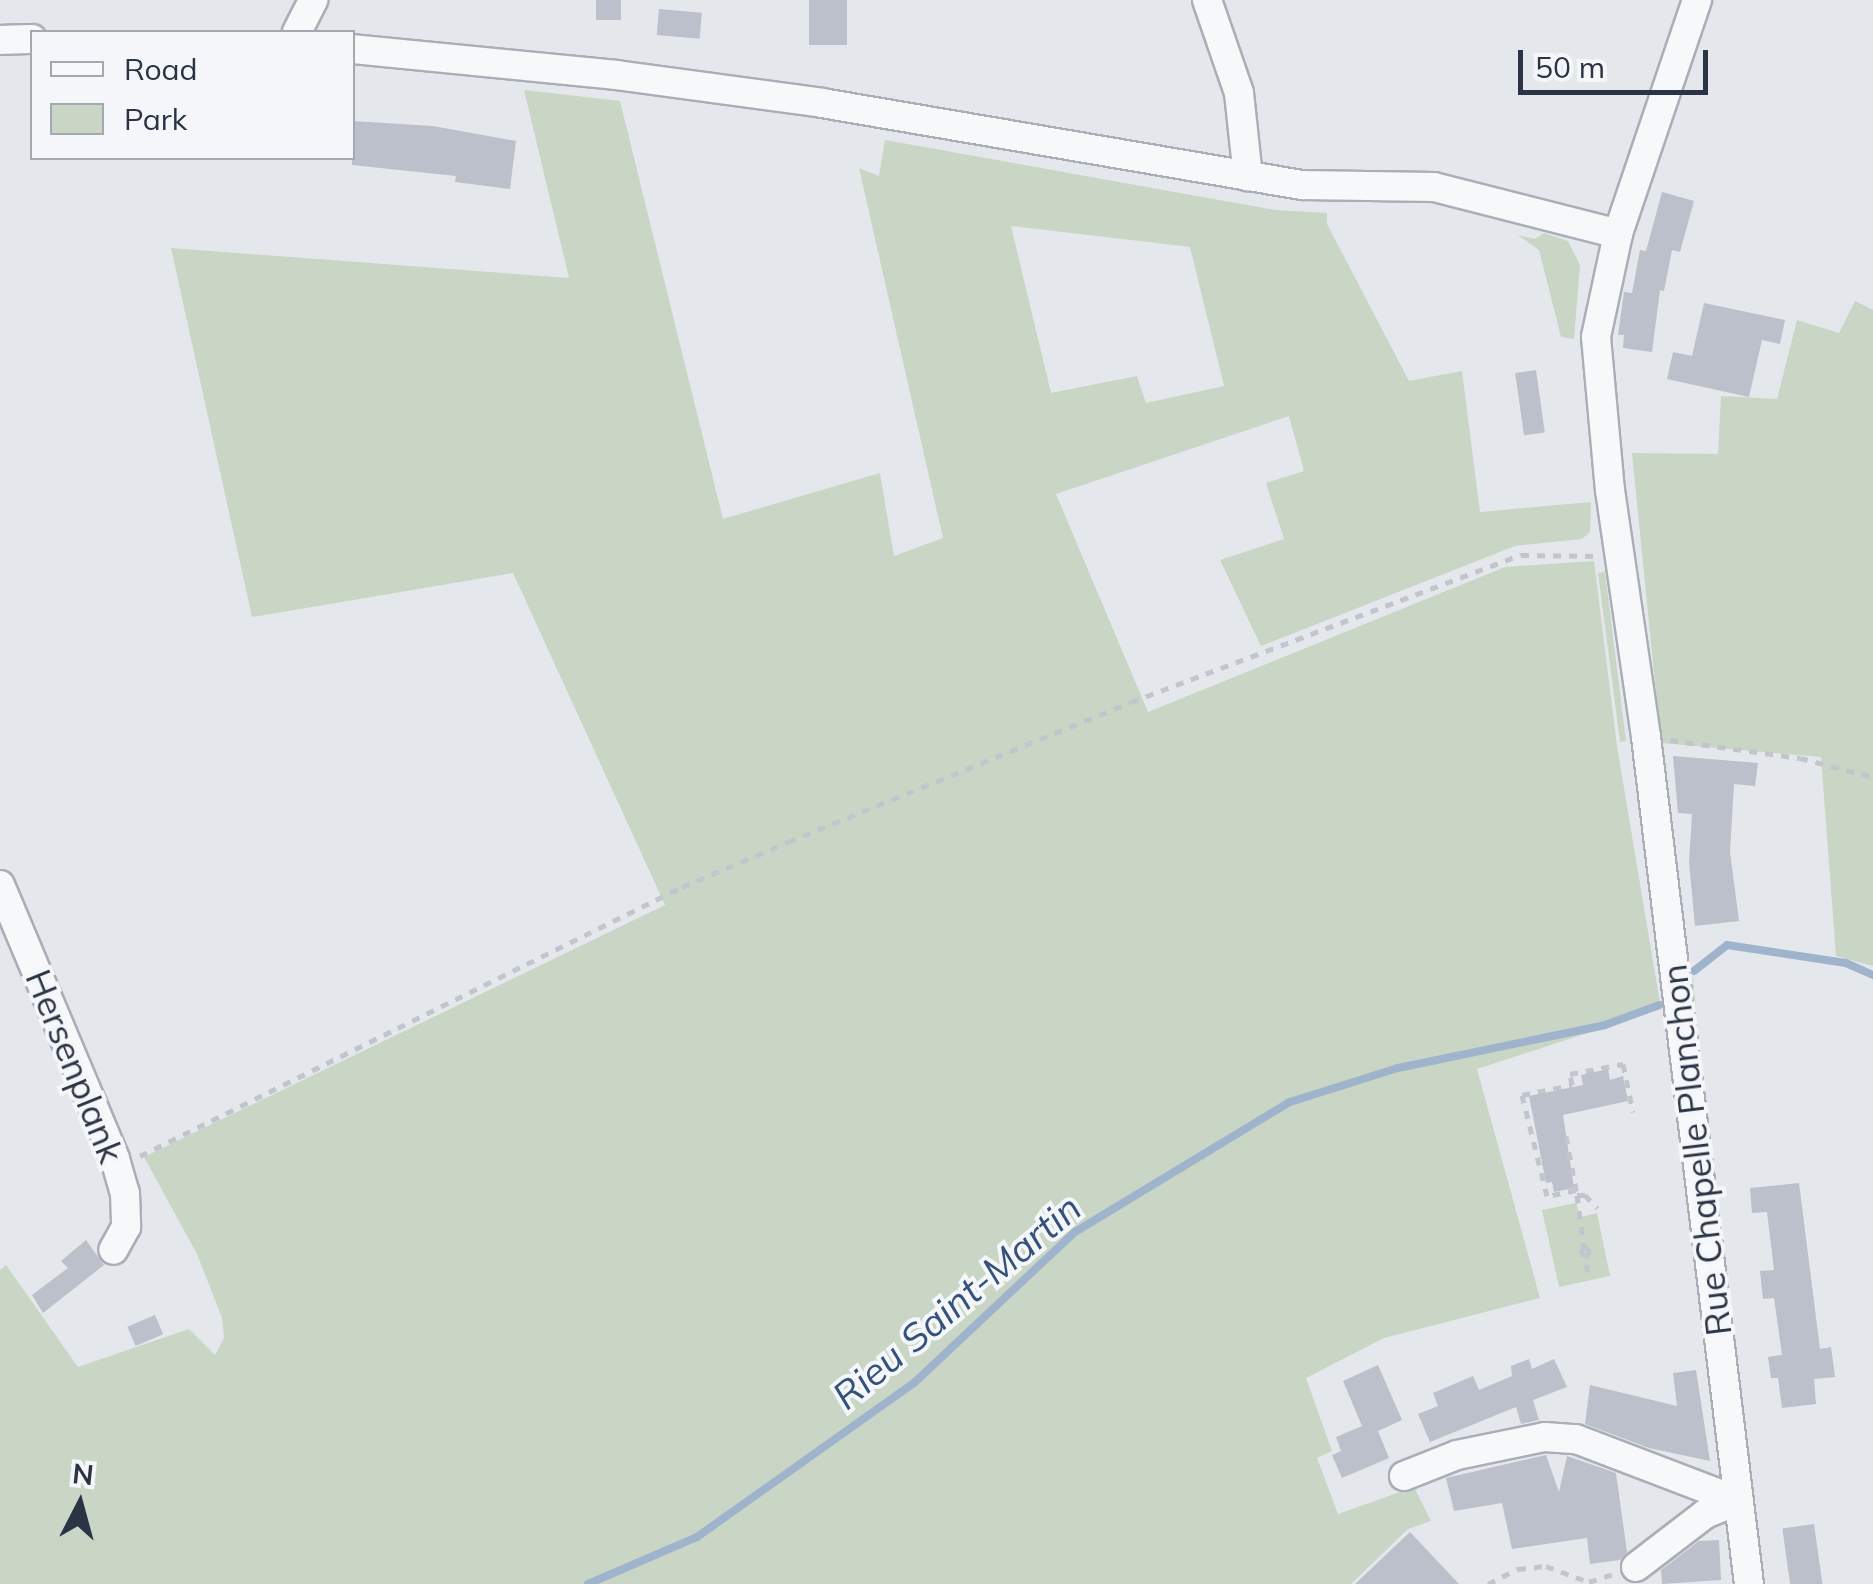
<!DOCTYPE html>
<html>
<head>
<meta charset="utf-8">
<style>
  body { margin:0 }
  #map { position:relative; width:1873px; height:1584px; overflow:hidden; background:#e4e7ec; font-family:Mulish,sans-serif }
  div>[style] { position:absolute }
  .green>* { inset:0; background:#c9d6c5 }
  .stream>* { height:8px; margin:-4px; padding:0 4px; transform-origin:4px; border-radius:4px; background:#9fb4cc }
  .building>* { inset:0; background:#bbc0ca; transform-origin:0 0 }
  .path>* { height:5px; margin-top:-2.5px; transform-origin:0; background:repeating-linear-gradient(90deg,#c2c5cb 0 8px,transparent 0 16px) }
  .roads { filter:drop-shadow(2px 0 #a9aeb7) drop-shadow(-2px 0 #a9aeb7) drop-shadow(0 2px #a9aeb7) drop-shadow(0 -2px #a9aeb7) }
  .minor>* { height:28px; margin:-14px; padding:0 14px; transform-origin:14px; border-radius:14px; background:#f7f8fa }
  span { translate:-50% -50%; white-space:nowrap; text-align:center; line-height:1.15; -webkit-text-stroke:8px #f4f6f9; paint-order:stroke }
  .street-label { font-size:35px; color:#2b3445 }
  .water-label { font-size:38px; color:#34527a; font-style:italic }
  .legend { position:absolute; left:30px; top:30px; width:325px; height:130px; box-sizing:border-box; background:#f4f6f9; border:2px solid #a4a8b1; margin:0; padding:12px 18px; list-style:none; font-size:30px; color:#2b3445 }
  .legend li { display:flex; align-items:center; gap:20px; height:50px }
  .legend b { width:50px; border:2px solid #a4a8b1 }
  .north { position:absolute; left:30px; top:1454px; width:100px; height:100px; -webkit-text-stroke:8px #f4f6f9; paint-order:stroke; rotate:6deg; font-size:28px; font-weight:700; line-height:40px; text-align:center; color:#2b3445 }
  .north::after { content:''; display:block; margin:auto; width:35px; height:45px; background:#2b3445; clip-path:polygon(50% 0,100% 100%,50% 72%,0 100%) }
  .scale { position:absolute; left:1518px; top:50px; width:190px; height:45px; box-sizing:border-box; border:5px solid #2b3445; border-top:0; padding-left:12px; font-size:30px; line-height:35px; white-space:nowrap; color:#2b3445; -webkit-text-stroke:8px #f4f6f9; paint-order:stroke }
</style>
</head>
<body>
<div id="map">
  <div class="green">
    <div style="clip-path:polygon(evenodd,524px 90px,620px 101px,723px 519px,880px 473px,894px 556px,943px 538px,859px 168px,879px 176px,885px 140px,1275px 210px,1327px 213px,1327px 224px,1409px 381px,1462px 371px,1480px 512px,1591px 502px,1590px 532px,1582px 539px,1515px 546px,1261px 646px,1220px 560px,1284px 539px,1266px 483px,1304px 471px,1289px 416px,1056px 494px,1148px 712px,1505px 567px,1594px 561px,1617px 746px,1661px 1009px,1477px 1069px,1540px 1298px,1384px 1338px,1306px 1378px,1332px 1451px,1317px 1458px,1338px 1514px,1414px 1487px,1431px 1521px,1408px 1529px,1351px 1584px,0 1584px,0 1270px,6px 1265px,78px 1367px,189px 1329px,215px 1355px,224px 1338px,222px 1318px,197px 1254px,144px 1157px,665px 905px,513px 573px,252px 617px,171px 248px,569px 278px,524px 90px,1011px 226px,1190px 247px,1224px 386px,1146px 403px,1137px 376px,1051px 393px,1011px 226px)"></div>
    <div style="clip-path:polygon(1544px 233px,1568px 241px,1580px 265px,1574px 339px,1561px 337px,1539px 250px,1518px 235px,1535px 239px)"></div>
    <div style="clip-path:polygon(1855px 301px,1873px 310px,1873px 966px,1836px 956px,1821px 757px,1661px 743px,1632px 453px,1718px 454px,1721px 396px,1777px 399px,1797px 320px,1839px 333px)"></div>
    <div style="clip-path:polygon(1605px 572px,1626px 741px,1620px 742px,1598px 573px)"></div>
    <div style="clip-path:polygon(1689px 978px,1693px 978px,1707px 1128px)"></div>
    <div style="clip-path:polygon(1576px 1203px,1580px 1217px,1597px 1213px,1610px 1276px,1559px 1287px,1542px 1210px)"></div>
  </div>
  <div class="stream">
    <div style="left:1694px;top:971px;width:42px;rotate:-38.2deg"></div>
    <div style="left:1727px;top:945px;width:120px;rotate:8.6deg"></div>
    <div style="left:1846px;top:963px;width:30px;rotate:24deg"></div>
    <div style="left:588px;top:1584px;width:119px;rotate:-23.3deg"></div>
    <div style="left:697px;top:1537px;width:266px;rotate:-35.4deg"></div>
    <div style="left:914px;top:1383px;width:221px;rotate:-43.2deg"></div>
    <div style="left:1075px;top:1232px;width:251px;rotate:-31.2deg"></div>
    <div style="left:1290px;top:1102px;width:113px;rotate:-17.5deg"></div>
    <div style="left:1398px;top:1068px;width:211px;rotate:-11.7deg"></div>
    <div style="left:1605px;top:1025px;width:58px;rotate:-20.3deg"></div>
  </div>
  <div class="building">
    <div style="left:596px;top:0;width:25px;height:20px"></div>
    <div style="left:809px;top:0;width:38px;height:45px"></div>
    <div style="left:659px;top:9px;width:43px;height:26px;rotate:5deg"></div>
    <div style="clip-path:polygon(352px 121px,433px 126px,516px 141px,510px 189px,455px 182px,456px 176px,352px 165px)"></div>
    <div style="clip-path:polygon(1662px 192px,1694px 201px,1680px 252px,1672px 250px,1664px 291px,1660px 290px,1652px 352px,1623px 348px,1624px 335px,1618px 335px,1624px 292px,1632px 293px,1640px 250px,1646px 251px)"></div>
    <div style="clip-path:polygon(1704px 303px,1785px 320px,1780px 344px,1762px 340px,1749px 397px,1667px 379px,1673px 352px,1692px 356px)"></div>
    <div style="left:1536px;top:370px;width:63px;height:21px;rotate:82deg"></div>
    <div style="clip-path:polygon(1673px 756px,1758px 763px,1755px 786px,1734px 784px,1730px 852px,1739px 921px,1695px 926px,1689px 862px,1692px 814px,1678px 813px)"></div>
    <div style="clip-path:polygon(1608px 1069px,1610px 1080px,1623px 1076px,1628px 1101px,1563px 1115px,1574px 1188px,1554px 1192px,1552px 1182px,1546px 1183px,1529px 1096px,1583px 1085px,1581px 1075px)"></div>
    <div style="clip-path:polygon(1799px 1183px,1820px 1349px,1831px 1347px,1835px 1377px,1814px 1379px,1816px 1404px,1782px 1408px,1778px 1378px,1771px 1378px,1768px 1357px,1782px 1355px,1774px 1298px,1763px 1299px,1760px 1271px,1774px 1270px,1767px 1212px,1752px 1213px,1750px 1188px)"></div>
    <div style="clip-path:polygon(86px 1240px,104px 1265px,43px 1313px,32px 1295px,68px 1268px,61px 1261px)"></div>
    <div style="left:155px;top:1315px;width:21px;height:30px;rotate:67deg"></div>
    <div style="clip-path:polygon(1529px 1359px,1532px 1369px,1554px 1359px,1567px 1387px,1533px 1400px,1539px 1420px,1521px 1424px,1516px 1407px,1430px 1442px,1418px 1414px,1438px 1406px,1433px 1393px,1473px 1376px,1479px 1390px,1512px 1376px,1511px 1366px)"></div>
    <div style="clip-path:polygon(1378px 1365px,1402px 1420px,1378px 1431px,1389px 1458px,1342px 1478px,1332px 1455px,1341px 1451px,1336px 1437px,1362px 1426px,1343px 1381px)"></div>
    <div style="clip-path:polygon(1696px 1370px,1710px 1461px,1649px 1448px,1585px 1424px,1590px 1385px,1677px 1406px,1673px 1373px)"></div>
    <div style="clip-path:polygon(1546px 1455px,1559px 1492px,1567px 1456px,1616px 1473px,1627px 1552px,1620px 1560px,1590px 1564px,1587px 1538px,1512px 1549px,1502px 1503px,1454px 1511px,1446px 1478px)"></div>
    <div style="left:1814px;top:1524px;width:61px;height:32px;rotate:82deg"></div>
    <div style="clip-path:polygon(1410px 1532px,1459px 1584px,1355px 1584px)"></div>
    <div style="clip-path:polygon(1719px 1540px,1721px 1580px,1662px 1584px,1661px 1570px,1699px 1541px)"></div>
  </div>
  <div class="path">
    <div style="left:1670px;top:740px;width:131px;rotate:7.9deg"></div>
    <div style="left:1800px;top:758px;width:75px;rotate:14.6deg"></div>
    <div style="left:1566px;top:1136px;width:60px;rotate:79.4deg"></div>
    <div style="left:1577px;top:1195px;width:8px"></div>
    <div style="left:1585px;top:1195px;width:18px;rotate:47deg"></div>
    <div style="left:140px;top:1156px;width:605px;rotate:-26.4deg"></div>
    <div style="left:682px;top:887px;width:115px;rotate:-23deg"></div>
    <div style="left:788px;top:842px;width:370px;rotate:-22.2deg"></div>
    <div style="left:1131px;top:702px;width:417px;rotate:-20.7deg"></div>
    <div style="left:1521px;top:555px;width:76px;rotate:0.8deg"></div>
    <div style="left:1576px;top:1190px;width:30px;rotate:168deg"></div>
    <div style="left:1547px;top:1196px;width:104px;rotate:-103.9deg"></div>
    <div style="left:1522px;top:1095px;width:51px;rotate:-11.3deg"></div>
    <div style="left:1572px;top:1085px;width:11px;rotate:-100deg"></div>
    <div style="left:1570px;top:1074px;width:54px;rotate:-10.7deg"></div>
    <div style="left:1623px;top:1064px;width:49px;rotate:78.2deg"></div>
    <div style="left:1577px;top:1195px;width:53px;rotate:82.5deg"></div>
    <div style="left:1585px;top:1256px;width:4px;rotate:-14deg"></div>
    <div style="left:1589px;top:1255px;width:8px;rotate:-97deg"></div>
    <div style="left:1588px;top:1247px;width:7px;rotate:164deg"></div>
    <div style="left:1581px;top:1249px;width:30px;rotate:73deg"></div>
    <div style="left:1488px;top:1584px;width:34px;rotate:-27deg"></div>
    <div style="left:1518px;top:1569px;width:28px;rotate:-6deg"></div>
    <div style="left:1546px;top:1566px;width:46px;rotate:20.4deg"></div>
    <div style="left:1589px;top:1582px;width:26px;rotate:-18deg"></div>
  </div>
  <div class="roads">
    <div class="minor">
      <div style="left:1207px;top:0;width:98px;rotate:71deg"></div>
      <div style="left:1239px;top:93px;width:84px;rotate:83.9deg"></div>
      <div style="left:1697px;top:0;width:247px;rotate:108.7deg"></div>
      <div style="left:1618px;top:234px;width:105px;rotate:102.1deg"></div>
      <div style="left:1596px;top:337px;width:154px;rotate:84.8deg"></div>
      <div style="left:1610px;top:490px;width:250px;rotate:81.7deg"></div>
      <div style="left:1646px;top:737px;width:853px;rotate:83.07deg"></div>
      <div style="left:297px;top:32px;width:36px;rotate:-63deg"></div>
      <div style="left:0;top:40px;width:32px;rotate:-2deg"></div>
      <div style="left:352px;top:49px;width:265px;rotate:5.6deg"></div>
      <div style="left:616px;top:75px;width:208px;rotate:7.7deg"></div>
      <div style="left:822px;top:103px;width:487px;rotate:9.7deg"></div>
      <div style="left:1302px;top:185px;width:132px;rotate:0.9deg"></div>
      <div style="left:1434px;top:187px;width:190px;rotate:14.3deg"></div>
      <div style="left:0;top:885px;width:297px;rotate:67.2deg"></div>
      <div style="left:115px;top:1159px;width:35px;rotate:74deg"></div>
      <div style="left:125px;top:1193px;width:34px;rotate:88deg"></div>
      <div style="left:126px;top:1227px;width:26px;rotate:119deg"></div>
      <div style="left:1404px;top:1476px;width:57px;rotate:-21.6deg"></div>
      <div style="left:1457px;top:1455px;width:90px;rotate:-11.6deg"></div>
      <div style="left:1545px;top:1437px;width:31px;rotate:4deg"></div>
      <div style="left:1576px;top:1439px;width:173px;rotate:20.9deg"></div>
      <div style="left:1636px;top:1567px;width:87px;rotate:-37.5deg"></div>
      <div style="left:1705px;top:1514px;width:35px;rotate:-22deg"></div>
    </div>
  </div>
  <div class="street-label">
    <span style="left:75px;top:1066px;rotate:68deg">Hersenplank</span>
    <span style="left:1696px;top:1150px;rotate:-97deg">Rue Chapelle Planchon</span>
  </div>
  <div class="water-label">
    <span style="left:957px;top:1302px;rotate:-40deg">Rieu Saint-Martin</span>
  </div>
  <ul class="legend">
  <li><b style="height:12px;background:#f7f8fa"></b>Road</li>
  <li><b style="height:28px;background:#c9d6c5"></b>Park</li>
  </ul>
  <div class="north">N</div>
  <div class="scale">50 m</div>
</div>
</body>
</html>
